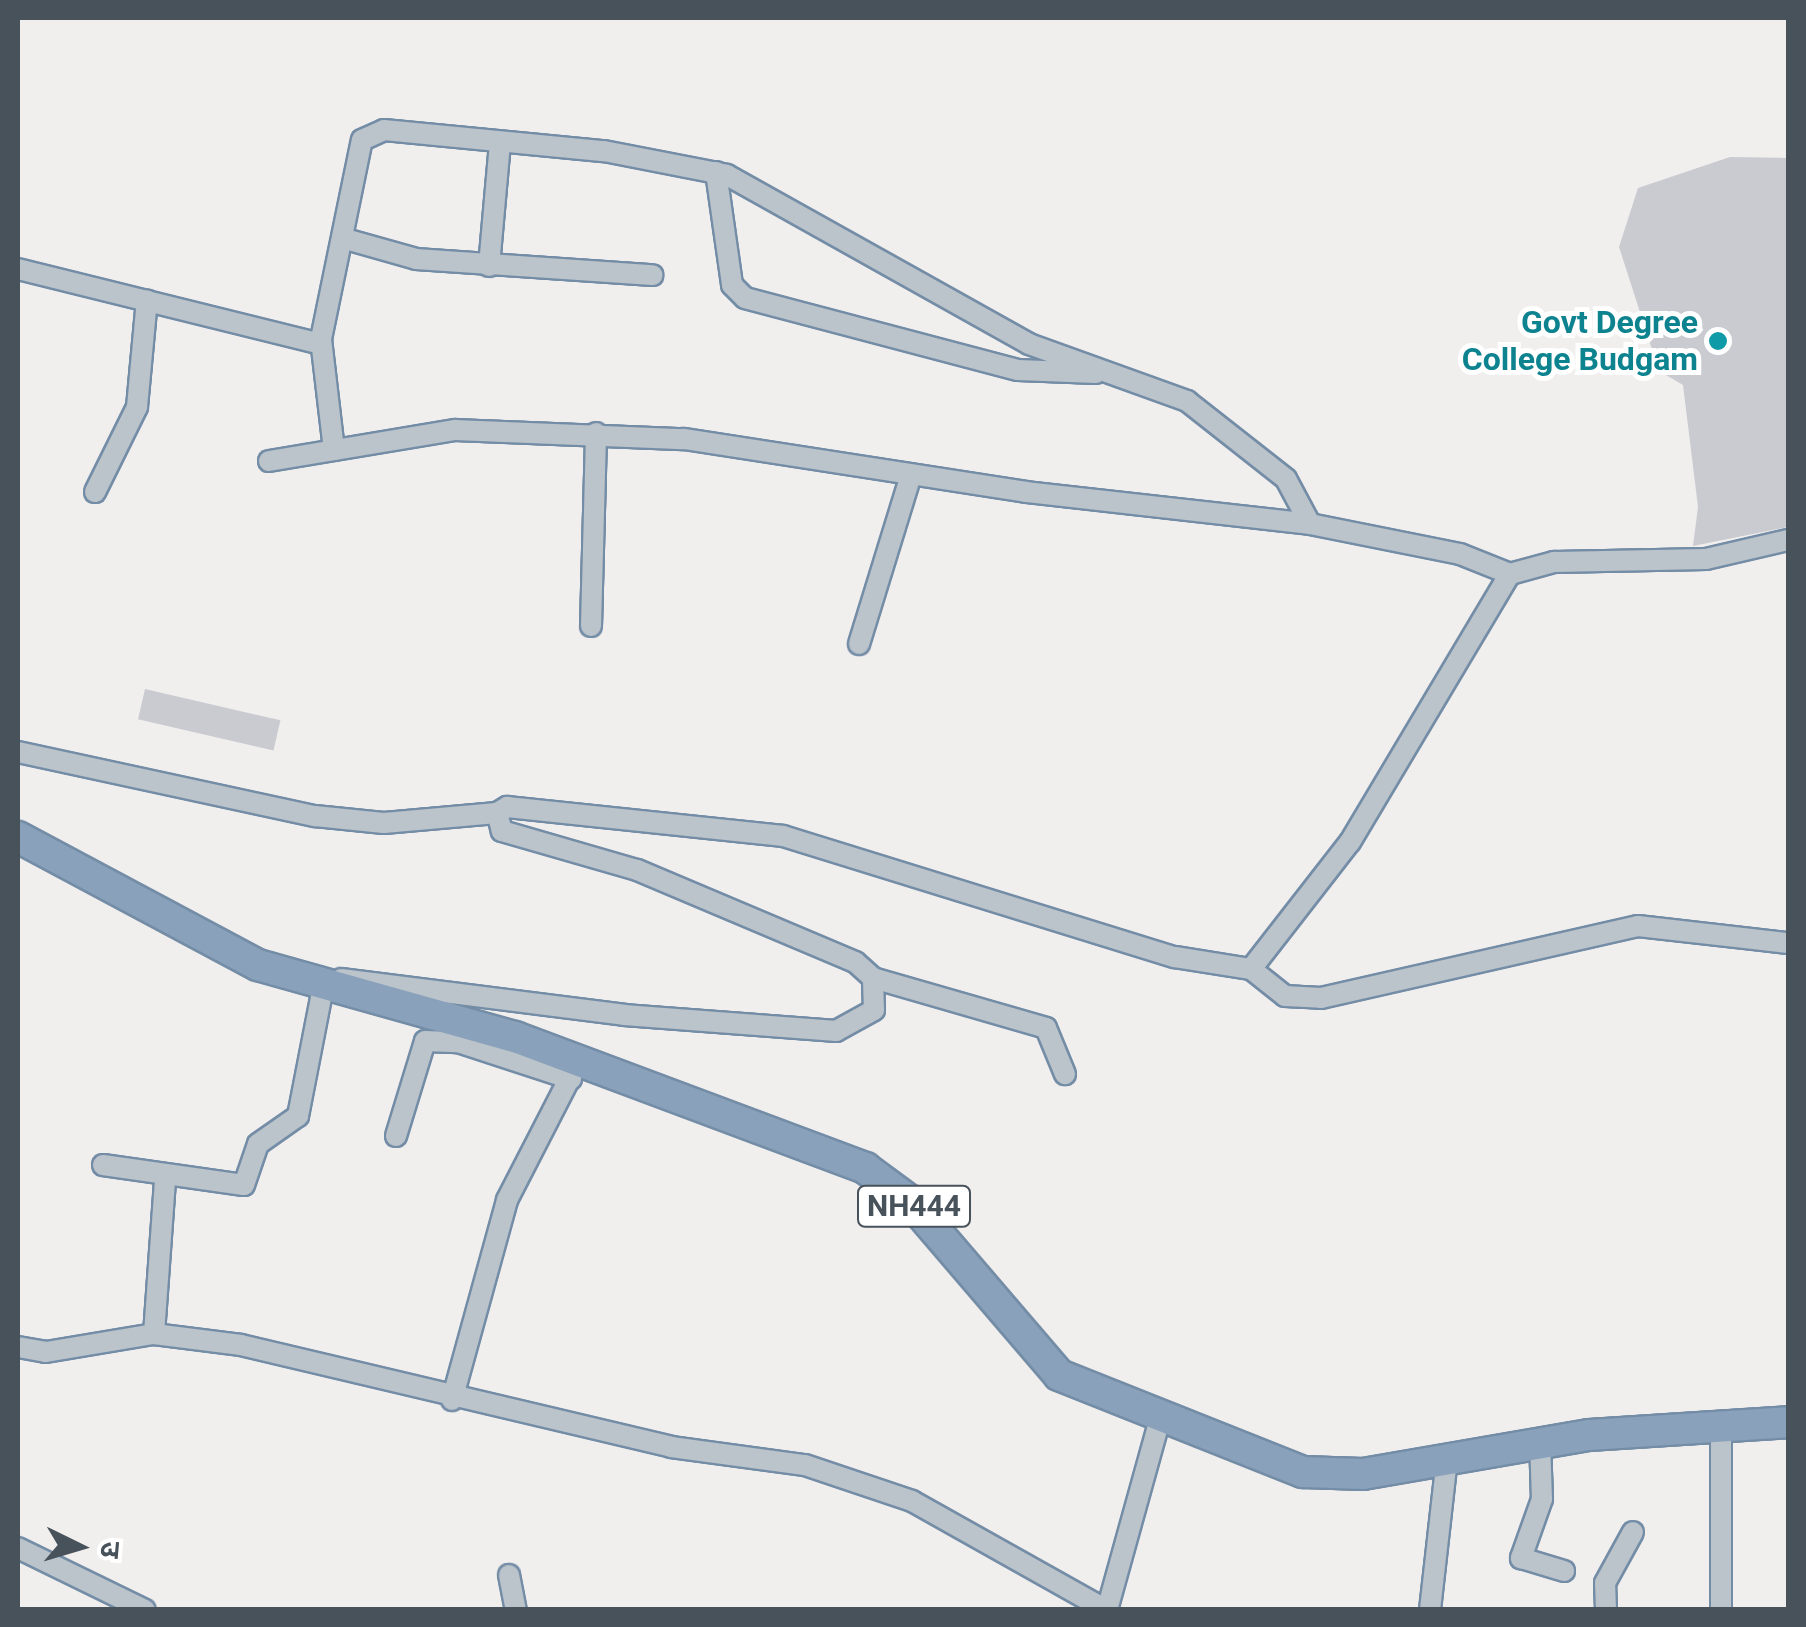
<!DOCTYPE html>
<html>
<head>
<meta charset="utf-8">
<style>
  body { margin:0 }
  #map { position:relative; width:1806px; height:1627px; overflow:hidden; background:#f1eeee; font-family:Roboto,"Noto Sans Devanagari",sans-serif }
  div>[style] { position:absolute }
  .building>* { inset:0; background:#c9cbd1; transform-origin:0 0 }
  .roads { filter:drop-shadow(2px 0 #748da6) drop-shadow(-2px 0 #748da6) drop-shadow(0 2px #748da6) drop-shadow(0 -2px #748da6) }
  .minor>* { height:20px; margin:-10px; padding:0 10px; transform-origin:10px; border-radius:10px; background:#bbc3cb }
  .highway>* { height:30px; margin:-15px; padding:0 15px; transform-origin:15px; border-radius:15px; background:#89a1ba }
  .dots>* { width:28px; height:28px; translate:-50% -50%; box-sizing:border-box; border:5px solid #fff; border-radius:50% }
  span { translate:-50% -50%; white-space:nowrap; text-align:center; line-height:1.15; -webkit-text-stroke:10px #fff; paint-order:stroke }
  .shield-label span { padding:2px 8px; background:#fff; border:2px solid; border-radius:8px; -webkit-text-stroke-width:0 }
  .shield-label { font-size:30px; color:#48525b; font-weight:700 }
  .culture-label { font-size:32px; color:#0d838f; font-weight:700 }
  .right { translate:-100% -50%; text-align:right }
  .frame { position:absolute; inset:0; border:20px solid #48525b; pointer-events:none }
  .north { position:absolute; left:30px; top:1497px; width:100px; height:100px; -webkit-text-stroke:8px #fff; paint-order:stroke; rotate:95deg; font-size:28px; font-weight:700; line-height:40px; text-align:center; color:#48525b }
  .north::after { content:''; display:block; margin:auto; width:35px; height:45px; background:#48525b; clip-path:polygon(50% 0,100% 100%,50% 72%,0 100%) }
</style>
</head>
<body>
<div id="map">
  <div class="building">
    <div style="clip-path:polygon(1730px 157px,1788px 158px,1788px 527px,1693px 546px,1698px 507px,1683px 385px,1659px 371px,1619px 247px,1638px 188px)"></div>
    <div style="left:145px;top:689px;width:139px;height:31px;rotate:13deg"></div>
  </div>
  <div class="roads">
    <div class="minor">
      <div style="left:716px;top:172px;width:114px;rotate:81.9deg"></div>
      <div style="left:732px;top:285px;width:18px;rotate:45deg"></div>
      <div style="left:745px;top:298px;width:282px;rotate:14.8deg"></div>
      <div style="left:1018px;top:370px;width:78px;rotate:2.2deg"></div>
      <div style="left:342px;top:238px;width:77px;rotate:15.8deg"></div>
      <div style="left:416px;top:259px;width:237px;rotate:3.9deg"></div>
      <div style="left:489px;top:266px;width:124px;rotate:-84.9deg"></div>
      <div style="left:18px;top:269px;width:312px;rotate:13.9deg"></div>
      <div style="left:334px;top:450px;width:112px;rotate:-96.7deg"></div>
      <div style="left:321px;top:339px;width:203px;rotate:-78.4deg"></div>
      <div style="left:362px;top:140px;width:24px;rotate:-24deg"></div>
      <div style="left:384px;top:130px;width:221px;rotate:5.5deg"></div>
      <div style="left:604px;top:151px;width:125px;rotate:11deg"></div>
      <div style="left:727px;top:175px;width:346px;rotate:29.2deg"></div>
      <div style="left:1029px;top:344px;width:168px;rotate:19.8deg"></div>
      <div style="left:1187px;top:401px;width:126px;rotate:38.2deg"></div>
      <div style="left:1286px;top:479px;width:51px;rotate:61.9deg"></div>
      <div style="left:269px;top:461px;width:189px;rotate:-9.5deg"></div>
      <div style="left:455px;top:430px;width:229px;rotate:2.3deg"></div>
      <div style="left:684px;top:439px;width:346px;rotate:8.8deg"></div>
      <div style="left:1026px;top:492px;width:286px;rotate:6.4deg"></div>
      <div style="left:1310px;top:524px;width:153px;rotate:11.3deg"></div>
      <div style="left:1460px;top:554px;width:54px;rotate:21.8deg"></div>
      <div style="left:95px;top:492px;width:95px;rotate:-63.7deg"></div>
      <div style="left:137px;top:407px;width:107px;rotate:-84.7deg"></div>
      <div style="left:591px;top:626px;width:193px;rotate:-88.5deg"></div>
      <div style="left:859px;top:644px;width:177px;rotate:-72.9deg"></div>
      <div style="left:18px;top:752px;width:304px;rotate:12.2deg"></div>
      <div style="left:315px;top:816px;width:69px;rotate:5.8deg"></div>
      <div style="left:384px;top:823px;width:113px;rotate:-5.1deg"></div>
      <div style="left:1251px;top:969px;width:43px;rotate:38.5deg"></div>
      <div style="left:1285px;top:996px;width:36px;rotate:3deg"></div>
      <div style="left:1321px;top:998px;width:325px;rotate:-12.8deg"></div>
      <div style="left:1638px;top:926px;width:151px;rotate:6.5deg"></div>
      <div style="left:873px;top:978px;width:180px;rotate:16.1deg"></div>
      <div style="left:1046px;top:1028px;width:50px;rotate:67.6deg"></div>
      <div style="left:341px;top:979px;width:285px;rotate:7.2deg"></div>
      <div style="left:624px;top:1015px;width:213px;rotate:4.3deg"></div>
      <div style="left:836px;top:1031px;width:43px;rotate:-28.9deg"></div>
      <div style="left:874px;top:1010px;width:32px;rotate:-92deg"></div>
      <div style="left:873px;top:978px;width:24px;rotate:-138deg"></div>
      <div style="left:855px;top:962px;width:237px;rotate:-157.1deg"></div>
      <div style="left:637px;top:870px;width:141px;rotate:-163.9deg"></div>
      <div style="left:502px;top:831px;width:19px;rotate:-106deg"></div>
      <div style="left:497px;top:813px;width:12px;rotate:-31deg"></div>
      <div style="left:507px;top:807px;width:278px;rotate:6deg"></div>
      <div style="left:783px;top:836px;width:410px;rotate:17.2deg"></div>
      <div style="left:1175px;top:957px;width:77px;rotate:9deg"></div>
      <div style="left:1251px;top:969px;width:161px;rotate:-52.1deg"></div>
      <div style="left:1350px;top:842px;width:312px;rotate:-59.2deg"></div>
      <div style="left:1510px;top:574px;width:46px;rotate:-15.3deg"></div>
      <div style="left:1554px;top:562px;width:152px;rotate:-1.1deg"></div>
      <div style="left:1706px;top:559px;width:84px;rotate:-13deg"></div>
      <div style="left:396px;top:1136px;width:99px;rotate:-73deg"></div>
      <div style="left:425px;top:1041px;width:33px;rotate:2deg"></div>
      <div style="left:458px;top:1042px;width:119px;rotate:18.1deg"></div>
      <div style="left:103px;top:1165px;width:142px;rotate:8.1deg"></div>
      <div style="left:244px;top:1185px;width:43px;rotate:-71.1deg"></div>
      <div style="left:258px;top:1144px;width:49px;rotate:-35deg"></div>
      <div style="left:298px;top:1116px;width:131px;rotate:-79deg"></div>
      <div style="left:154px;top:1334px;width:155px;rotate:-85.9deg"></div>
      <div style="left:18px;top:1347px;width:28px;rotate:10deg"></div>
      <div style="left:46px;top:1352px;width:109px;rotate:-9.5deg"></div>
      <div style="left:154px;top:1334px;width:88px;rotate:7.2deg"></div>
      <div style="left:241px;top:1345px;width:442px;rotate:13.3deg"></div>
      <div style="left:671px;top:1447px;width:135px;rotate:7.7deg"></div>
      <div style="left:805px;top:1465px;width:113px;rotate:18.6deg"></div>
      <div style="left:912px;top:1501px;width:223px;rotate:29.3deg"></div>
      <div style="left:452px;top:1400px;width:207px;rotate:-74.6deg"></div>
      <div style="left:507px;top:1200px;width:157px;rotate:-62.8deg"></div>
      <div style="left:1540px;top:1440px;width:59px;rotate:88.1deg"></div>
      <div style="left:1542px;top:1499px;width:63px;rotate:109.6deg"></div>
      <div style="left:1521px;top:1558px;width:45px;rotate:16.8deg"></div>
      <div style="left:18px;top:1548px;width:141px;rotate:26deg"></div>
      <div style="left:509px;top:1575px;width:36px;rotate:79deg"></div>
      <div style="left:1107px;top:1610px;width:198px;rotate:-74.5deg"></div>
      <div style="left:1430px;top:1610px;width:153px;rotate:-83.6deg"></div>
      <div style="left:1606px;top:1610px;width:27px;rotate:-92deg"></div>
      <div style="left:1605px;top:1583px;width:58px;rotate:-61.2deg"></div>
      <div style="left:1721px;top:1610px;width:185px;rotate:-90deg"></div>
    </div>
    <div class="highway">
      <div style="left:18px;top:837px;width:272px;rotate:28.1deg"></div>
      <div style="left:258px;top:965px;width:267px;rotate:15.7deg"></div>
      <div style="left:515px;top:1037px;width:374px;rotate:20.5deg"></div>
      <div style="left:865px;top:1168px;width:56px;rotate:36.3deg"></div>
      <div style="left:910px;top:1201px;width:229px;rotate:49.4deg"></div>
      <div style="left:1059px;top:1375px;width:263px;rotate:21.7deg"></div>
      <div style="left:1303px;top:1472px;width:60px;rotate:1.9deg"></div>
      <div style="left:1363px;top:1474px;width:229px;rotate:-9.8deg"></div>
      <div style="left:1589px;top:1435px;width:199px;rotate:-3.7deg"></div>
    </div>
  </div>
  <div class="dots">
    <div style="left:1718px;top:341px;background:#0f9aa8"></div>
  </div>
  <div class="shield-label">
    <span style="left:914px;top:1206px">NH444</span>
  </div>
  <div class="culture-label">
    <span class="right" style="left:1698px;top:341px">Govt Degree<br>College Budgam</span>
  </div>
  <div class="frame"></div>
  <div class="north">उ</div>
</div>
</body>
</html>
